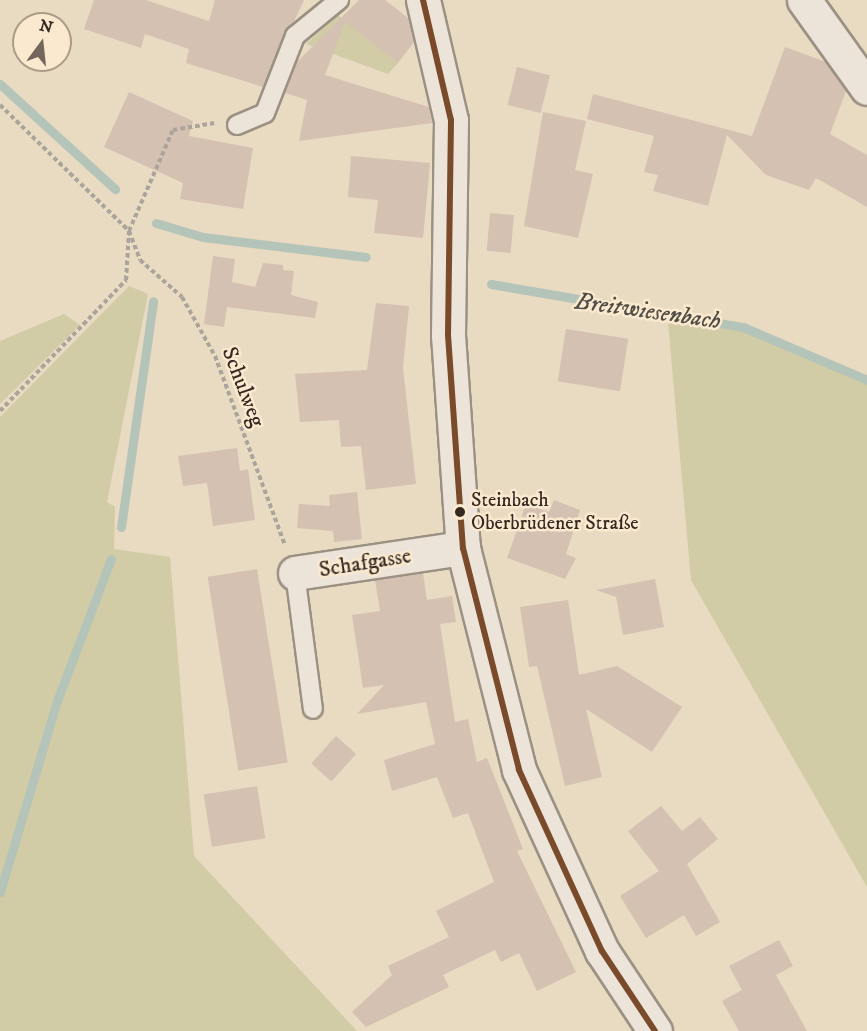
<!DOCTYPE html>
<html>
<head>
<meta charset="utf-8">
<style>
  body { margin:0 }
  #map { position:relative; width:867px; height:1031px; overflow:hidden; background:#e9dac2; font-family:"IM FELL DW Pica",serif }
  div>[style] { position:absolute }
  .green>* { inset:0; background:#d1cca5 }
  .stream>* { height:9px; margin:-4.5px; padding:0 4.5px; transform-origin:4.5px; border-radius:4.5px; background:#b5c4b8 }
  .building>* { inset:0; background:#d4c1b2; transform-origin:0 0 }
  .path>* { height:4px; margin-top:-2px; transform-origin:0; background:repeating-linear-gradient(90deg,#aba49b 0 4.5px,transparent 0 7.5px) }
  .roads { filter:drop-shadow(2px 0 #9b9183) drop-shadow(-2px 0 #9b9183) drop-shadow(0 2px #9b9183) drop-shadow(0 -2px #9b9183) }
  .service>* { height:18px; margin:-9px; padding:0 9px; transform-origin:9px; border-radius:9px; background:#ece4d8 }
  .minor>* { height:33px; margin:-16.5px; padding:0 16.5px; transform-origin:16.5px; border-radius:16.5px; background:#ece4d8 }
  .tertiary>* { height:33px; margin:-16.5px; padding:0 16.5px; transform-origin:16.5px; border-radius:16.5px; background:#ece4d8 }
  .bus-1>* { height:6px; margin:-3px; padding:0 3px; transform-origin:3px; border-radius:3px; background:#7a4b2a }
  .dots>* { width:16px; height:16px; translate:-50% -50%; box-sizing:border-box; border:3px solid #fae9ce; border-radius:50% }
  span { translate:-50% -50%; white-space:nowrap; text-align:center; line-height:1.15; -webkit-text-stroke:5px #fae9ce; paint-order:stroke }
  .bus-label { font-size:20px; color:#352822 }
  .left { translate:0 -50%; text-align:left }
  .street-label { font-size:22px; color:#352822 }
  .water-label { font-size:24px; color:#504d46; font-style:italic }
  .north { position:absolute; left:12px; top:12px; width:60px; height:60px; box-sizing:border-box; background:#fae9ce; border:2px solid #ab9c89; border-radius:50%; rotate:15deg; font-size:16px; font-weight:700; line-height:24px; text-align:center; color:#352822 }
  .north::after { content:''; display:block; margin:auto; width:21px; height:27px; background:#74665a; clip-path:polygon(50% 0,100% 100%,50% 72%,0 100%) }
</style>
</head>
<body>
<div id="map">
  <div class="green">
    <div style="clip-path:polygon(338px 15px,398px 63px,388px 74px,306px 44px)"></div>
    <div style="clip-path:polygon(129px 286px,148px 294px,107px 502px,115px 507px,114px 549px,170px 557px,194px 856px,357px 1031px,0 1031px,0 417px)"></div>
    <div style="clip-path:polygon(667px 311px,743px 327px,867px 380px,867px 887px,691px 580px)"></div>
    <div style="clip-path:polygon(64px 314px,80px 325px,0 404px,0 341px)"></div>
  </div>
  <div class="stream">
    <div style="left:0;top:84px;width:156px;rotate:42.4deg"></div>
    <div style="left:156px;top:223px;width:49px;rotate:16.6deg"></div>
    <div style="left:203px;top:237px;width:164px;rotate:7deg"></div>
    <div style="left:491px;top:284px;width:256px;rotate:9.7deg"></div>
    <div style="left:743px;top:327px;width:135px;rotate:23.1deg"></div>
    <div style="left:121px;top:527px;width:228px;rotate:-81.9deg"></div>
    <div style="left:0;top:892px;width:199px;rotate:-73.4deg"></div>
    <div style="left:57px;top:701px;width:152px;rotate:-69.2deg"></div>
  </div>
  <div class="building">
    <div style="clip-path:polygon(94px 0,146px 0,209px 21px,215px 0,304px 0,263px 87px,186px 63px,189px 49px,145px 34px,141px 48px,84px 29px)"></div>
    <div style="clip-path:polygon(359px 0,385px 0,408px 18px,414px 42px,398px 63px,345px 22px,325px 75px,429px 107px,432px 123px,299px 141px,307px 100px,285px 93px,297px 62px)"></div>
    <div style="clip-path:polygon(785px 47px,826px 62px,846px 91px,830px 134px,867px 155px,867px 207px,816px 178px,809px 190px,766px 175px,727px 135px,708px 206px,653px 191px,658px 175px,644px 172px,654px 136px,587px 119px,593px 94px,752px 136px)"></div>
    <div style="left:517px;top:67px;width:34px;height:39px;rotate:14deg"></div>
    <div style="clip-path:polygon(129px 92px,193px 121px,189px 136px,253px 148px,243px 209px,180px 199px,183px 183px,104px 147px)"></div>
    <div style="clip-path:polygon(543px 112px,586px 121px,575px 170px,593px 174px,578px 238px,524px 226px)"></div>
    <div style="clip-path:polygon(351px 156px,430px 163px,423px 238px,374px 233px,378px 200px,348px 197px)"></div>
    <div style="left:490px;top:213px;width:24px;height:38px;rotate:5deg"></div>
    <div style="clip-path:polygon(213px 256px,235px 259px,232px 282px,255px 287px,263px 263px,283px 265px,283px 270px,294px 271px,291px 295px,318px 302px,315px 318px,227px 307px,224px 327px,204px 324px)"></div>
    <div style="clip-path:polygon(376px 303px,409px 306px,403px 368px,416px 484px,366px 490px,361px 446px,341px 447px,339px 420px,300px 422px,295px 374px,367px 370px)"></div>
    <div style="left:566px;top:329px;width:63px;height:53px;rotate:9deg"></div>
    <div style="clip-path:polygon(237px 448px,240px 471px,248px 469px,255px 520px,213px 526px,207px 483px,183px 486px,178px 456px)"></div>
    <div style="clip-path:polygon(357px 492px,362px 539px,334px 542px,333px 531px,297px 528px,299px 504px,330px 506px,329px 495px)"></div>
    <div style="clip-path:polygon(554px 500px,580px 510px,566px 554px,576px 558px,565px 579px,507px 558px,526px 504px,549px 512px)"></div>
    <div style="left:257px;top:569px;width:196px;height:50px;rotate:81deg"></div>
    <div style="clip-path:polygon(423px 573px,427px 600px,452px 596px,456px 622px,440px 624px,455px 722px,468px 719px,477px 762px,487px 758px,523px 849px,517px 851px,576px 972px,537px 991px,519px 953px,501px 962px,495px 950px,443px 975px,449px 987px,366px 1027px,352px 1012px,392px 975px,388px 966px,449px 937px,436px 911px,494px 882px,468px 813px,453px 818px,437px 777px,392px 791px,384px 760px,435px 744px,426px 702px,357px 714px,384px 685px,363px 688px,352px 615px,380px 611px,375px 580px)"></div>
    <div style="clip-path:polygon(655px 579px,664px 627px,623px 635px,616px 597px,596px 590px)"></div>
    <div style="clip-path:polygon(568px 600px,579px 675px,617px 666px,682px 707px,652px 752px,586px 709px,602px 777px,565px 786px,537px 666px,529px 667px,520px 607px)"></div>
    <div style="left:336px;top:736px;width:27px;height:37px;rotate:42deg"></div>
    <div style="left:257px;top:786px;width:53px;height:54px;rotate:81deg"></div>
    <div style="clip-path:polygon(661px 806px,682px 831px,700px 817px,718px 839px,687px 864px,720px 922px,696px 936px,684px 915px,646px 938px,620px 896px,659px 871px,628px 831px)"></div>
    <div style="clip-path:polygon(779px 940px,793px 966px,776px 975px,807px 1031px,739px 1031px,722px 1001px,742px 990px,729px 966px)"></div>
  </div>
  <div class="path">
    <div style="left:0;top:105px;width:180px;rotate:44.3deg"></div>
    <div style="left:129px;top:231px;width:31px;rotate:69deg"></div>
    <div style="left:140px;top:260px;width:56px;rotate:41.4deg"></div>
    <div style="left:182px;top:297px;width:68px;rotate:60.8deg"></div>
    <div style="left:215px;top:356px;width:202px;rotate:69.7deg"></div>
    <div style="left:0;top:411px;width:182px;rotate:-46.1deg"></div>
    <div style="left:126px;top:280px;width:49px;rotate:-86.5deg"></div>
    <div style="left:129px;top:231px;width:110px;rotate:-66.5deg"></div>
    <div style="left:173px;top:130px;width:42px;rotate:-9.7deg"></div>
  </div>
  <div class="roads">
    <div class="service">
      <div style="left:237px;top:125px;width:30px;rotate:-23deg"></div>
      <div style="left:265px;top:113px;width:83px;rotate:-68.7deg"></div>
      <div style="left:295px;top:36px;width:57px;rotate:-39.3deg"></div>
      <div style="left:295px;top:573px;width:137px;rotate:82.5deg"></div>
    </div>
    <div class="minor">
      <div style="left:804px;top:0;width:108px;rotate:54.4deg"></div>
      <div style="left:295px;top:573px;width:170px;rotate:-8.5deg"></div>
    </div>
    <div class="tertiary">
      <div style="left:423px;top:0;width:123px;rotate:76.9deg"></div>
      <div style="left:451px;top:120px;width:215px;rotate:90.8deg"></div>
      <div style="left:448px;top:335px;width:214px;rotate:86deg"></div>
      <div style="left:463px;top:548px;width:229px;rotate:75.8deg"></div>
      <div style="left:519px;top:770px;width:199px;rotate:65.4deg"></div>
      <div style="left:602px;top:951px;width:96px;rotate:56.5deg"></div>
    </div>
  </div>
  <div class="bus-1">
    <div style="left:423px;top:0;width:123px;rotate:76.9deg"></div>
    <div style="left:451px;top:120px;width:215px;rotate:90.8deg"></div>
    <div style="left:448px;top:335px;width:214px;rotate:86deg"></div>
    <div style="left:463px;top:548px;width:229px;rotate:75.8deg"></div>
    <div style="left:519px;top:770px;width:199px;rotate:65.4deg"></div>
    <div style="left:602px;top:951px;width:96px;rotate:56.5deg"></div>
  </div>
  <div class="dots">
    <div style="left:460px;top:512px;background:#352822"></div>
  </div>
  <div class="bus-label">
    <span class="left" style="left:471px;top:512px">Steinbach<br>Oberbrüdener Straße</span>
  </div>
  <div class="street-label">
    <span style="left:243px;top:387px;rotate:69deg">Schulweg</span>
    <span style="left:365px;top:563px;rotate:-9deg">Schafgasse</span>
  </div>
  <div class="water-label">
    <span style="left:648px;top:312px;rotate:8deg">Breitwiesenbach</span>
  </div>
  <div class="north">N</div>
</div>
</body>
</html>
